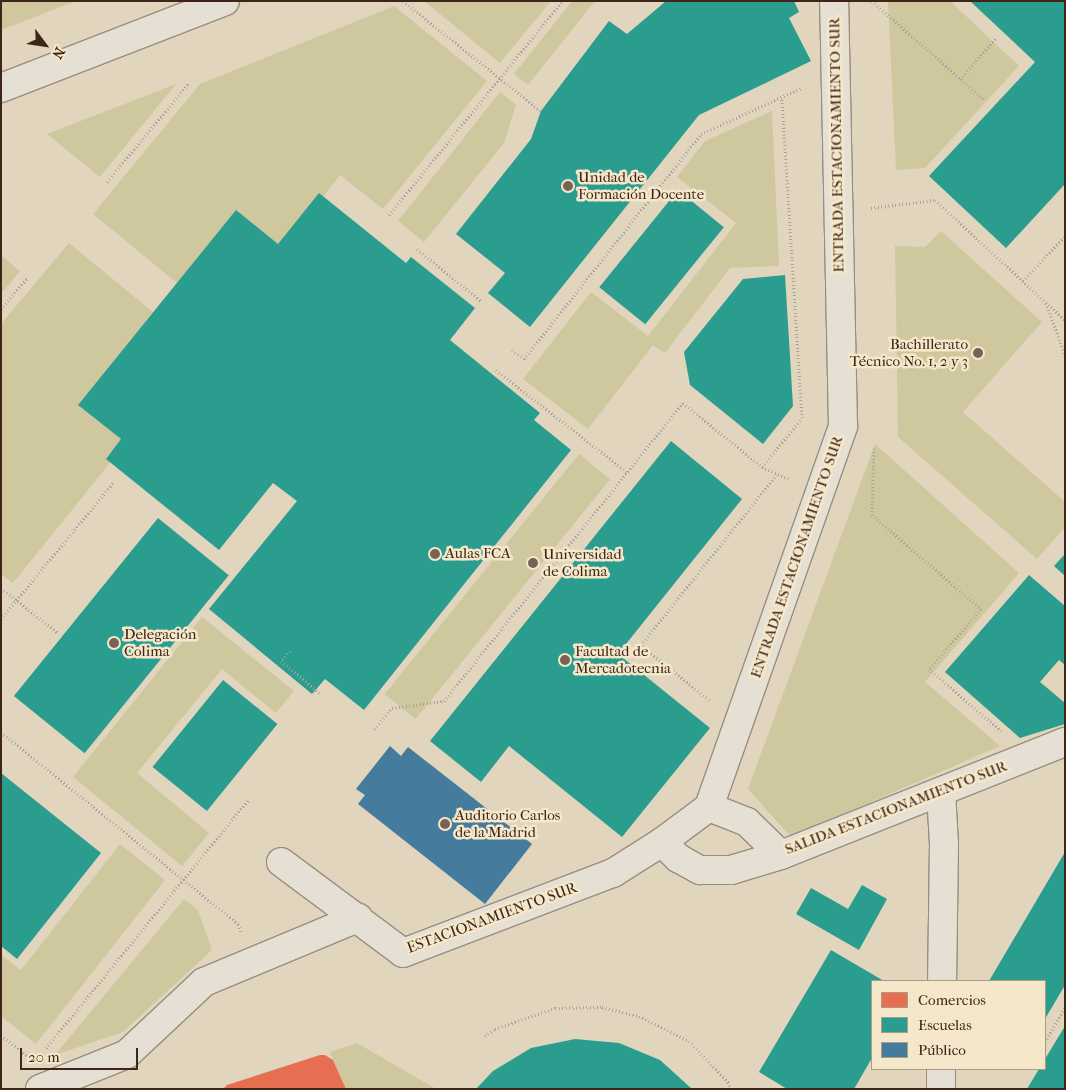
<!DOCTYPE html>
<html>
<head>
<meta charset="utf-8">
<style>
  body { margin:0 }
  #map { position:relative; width:1066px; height:1090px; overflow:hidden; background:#e1d5bd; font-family:"IM FELL French Canon",serif }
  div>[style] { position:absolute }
  .green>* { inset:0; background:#cfc89e; transform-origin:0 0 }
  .shops>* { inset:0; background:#e76f51 }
  .schools>* { inset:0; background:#2a9d8f; transform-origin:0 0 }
  .public>* { inset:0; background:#457b9d }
  .path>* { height:3px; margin-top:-1.5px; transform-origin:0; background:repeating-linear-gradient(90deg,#a9a298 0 1px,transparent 0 3.5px) }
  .roads { filter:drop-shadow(1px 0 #988e7f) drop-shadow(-1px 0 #988e7f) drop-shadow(0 1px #988e7f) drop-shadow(0 -1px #988e7f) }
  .minor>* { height:28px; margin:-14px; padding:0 14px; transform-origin:14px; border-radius:14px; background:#e6e0d4 }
  .dots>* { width:14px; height:14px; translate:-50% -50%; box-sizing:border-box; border:2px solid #f5e8ca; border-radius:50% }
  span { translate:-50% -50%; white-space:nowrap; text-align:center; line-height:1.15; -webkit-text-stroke:5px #f5e8ca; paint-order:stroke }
  .street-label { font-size:15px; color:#3f241a }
  .poi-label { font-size:15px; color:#3f241a }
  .left { translate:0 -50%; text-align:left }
  .right { translate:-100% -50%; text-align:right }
  .frame { position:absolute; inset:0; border:2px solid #3f241a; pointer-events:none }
  .legend { position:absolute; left:871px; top:980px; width:175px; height:90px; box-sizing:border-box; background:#f5e8ca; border:1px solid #ac9a84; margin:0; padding:6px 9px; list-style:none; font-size:15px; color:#3f241a }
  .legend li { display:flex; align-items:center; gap:10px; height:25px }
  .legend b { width:25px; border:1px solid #ac9a84 }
  .north { position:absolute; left:20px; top:20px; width:50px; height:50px; -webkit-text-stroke:4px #f5e8ca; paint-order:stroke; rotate:121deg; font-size:14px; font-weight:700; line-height:20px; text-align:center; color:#3f241a }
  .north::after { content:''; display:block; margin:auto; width:18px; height:22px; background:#3f241a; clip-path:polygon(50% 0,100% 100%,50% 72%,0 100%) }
  .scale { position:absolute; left:20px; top:1048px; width:118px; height:22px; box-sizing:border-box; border:2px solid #3f241a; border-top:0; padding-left:6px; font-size:15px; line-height:18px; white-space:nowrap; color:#3f241a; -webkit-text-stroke:4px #f5e8ca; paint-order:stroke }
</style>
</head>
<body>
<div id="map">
  <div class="green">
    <div style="clip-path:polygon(1px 1px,76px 1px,1px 30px)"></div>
    <div style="clip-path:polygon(424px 1px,551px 1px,500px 63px)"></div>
    <div style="clip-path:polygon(572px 1px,595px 1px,528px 85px,514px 74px)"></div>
    <div style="clip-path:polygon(888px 1px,950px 1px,1019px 66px,925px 168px,896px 170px)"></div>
    <div style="clip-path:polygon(394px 6px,487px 81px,383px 209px,340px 175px,283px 248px,177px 283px,93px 214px,200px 84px)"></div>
    <div style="clip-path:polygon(176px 84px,100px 177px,47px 134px)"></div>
    <div style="clip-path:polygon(500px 92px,516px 105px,504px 143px,424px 242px,398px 221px)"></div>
    <div style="clip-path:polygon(772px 111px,779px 266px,730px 268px,665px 353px,653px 345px,588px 429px,523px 379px,591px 292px,648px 336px,736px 223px,677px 177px,705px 141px)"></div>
    <div style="clip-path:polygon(941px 231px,1042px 322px,963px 412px,1065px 502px,1065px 527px,1037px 559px,898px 437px,895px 246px,925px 247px)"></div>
    <div style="clip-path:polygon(69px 243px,153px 312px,78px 405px,126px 443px,13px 583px,1px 574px,1px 324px)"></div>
    <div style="clip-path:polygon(1px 255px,20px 271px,1px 294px)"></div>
    <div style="clip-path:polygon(875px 444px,1019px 573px,925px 682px,1000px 746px,791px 837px,748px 789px)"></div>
    <div style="left:579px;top:454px;width:40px;height:309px;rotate:39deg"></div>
    <div style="clip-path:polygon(202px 617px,294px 691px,276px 713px,222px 669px,137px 773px,209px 833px,182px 866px,73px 777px)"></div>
    <div style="clip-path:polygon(120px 844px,165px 880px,36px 1044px,1px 1016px,1px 955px,21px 970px)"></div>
    <div style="clip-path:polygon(184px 899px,198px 910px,212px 950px,123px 1032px,55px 1055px)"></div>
    <div style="clip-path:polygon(357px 1043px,436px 1089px,346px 1089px,330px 1052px)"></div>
  </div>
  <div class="shops">
    <div style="clip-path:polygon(320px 1055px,325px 1055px,333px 1060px,346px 1089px,223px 1089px,227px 1085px)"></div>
  </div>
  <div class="schools">
    <div style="clip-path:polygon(666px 1px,794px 1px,799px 12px,789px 18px,811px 61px,699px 115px,530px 327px,488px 293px,505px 273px,456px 234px,531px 139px,541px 111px,609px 21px,627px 34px)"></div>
    <div style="clip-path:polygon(970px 1px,1065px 1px,1065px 184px,1006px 248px,929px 176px,1035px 62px)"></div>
    <div style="left:678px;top:190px;width:59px;height:125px;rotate:39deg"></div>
    <div style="clip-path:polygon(319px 193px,406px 263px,411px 257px,475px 308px,450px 340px,540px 413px,534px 420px,571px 450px,364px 710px,325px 679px,312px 694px,209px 609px,297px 501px,273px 483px,219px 550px,106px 459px,121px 439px,78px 405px,236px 210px,278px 244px)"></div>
    <div style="clip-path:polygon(785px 275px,793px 406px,763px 444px,690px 385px,684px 352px,743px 279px)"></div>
    <div style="clip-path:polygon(671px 441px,742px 499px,618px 654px,710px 728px,622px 837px,509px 746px,481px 782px,430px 741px)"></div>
    <div style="left:158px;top:518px;width:91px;height:229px;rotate:39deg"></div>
    <div style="clip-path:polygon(1065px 554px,1065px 576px,1054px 566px)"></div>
    <div style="clip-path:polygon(1029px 575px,1065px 606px,1065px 665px,1059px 660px,1040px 682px,1065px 703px,1065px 724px,1020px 738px,945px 672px)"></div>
    <div style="left:223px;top:680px;width:70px;height:112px;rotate:39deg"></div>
    <div style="clip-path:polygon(1px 773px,101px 853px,17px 959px,1px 946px)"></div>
    <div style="clip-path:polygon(1065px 852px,1065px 985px,1045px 1019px,1045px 981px,989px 981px)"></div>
    <div style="clip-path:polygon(862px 885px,887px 899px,859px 950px,796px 914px,811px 888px,848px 909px)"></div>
    <div style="clip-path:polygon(831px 950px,884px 981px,872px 981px,872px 1058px,854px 1089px,787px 1089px,759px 1072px)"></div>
    <div style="clip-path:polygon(1065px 1026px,1065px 1089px,1027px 1089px,1039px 1069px,1045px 1069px,1045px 1059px)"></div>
    <div style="clip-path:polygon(575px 1039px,619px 1043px,660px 1060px,692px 1089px,476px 1089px,493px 1071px,531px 1048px)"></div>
  </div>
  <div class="public">
    <div style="clip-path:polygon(390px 746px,401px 756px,408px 747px,532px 844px,485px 904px,358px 804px,365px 795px,356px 789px)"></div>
  </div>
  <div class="path">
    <div style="left:403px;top:1px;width:176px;rotate:38.6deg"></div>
    <div style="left:872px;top:1px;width:148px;rotate:41.4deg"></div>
    <div style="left:960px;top:79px;width:55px;rotate:-48.7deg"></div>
    <div style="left:107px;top:182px;width:129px;rotate:-50.4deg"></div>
    <div style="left:871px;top:208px;width:64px;rotate:-7.1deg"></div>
    <div style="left:935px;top:200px;width:177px;rotate:42.7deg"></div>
    <div style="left:389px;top:215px;width:275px;rotate:-51deg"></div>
    <div style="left:417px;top:249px;width:82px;rotate:39.1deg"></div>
    <div style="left:1023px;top:281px;width:62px;rotate:-47deg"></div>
    <div style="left:1046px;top:303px;width:55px;rotate:69.9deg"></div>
    <div style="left:1px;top:309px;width:42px;rotate:-49.8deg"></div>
    <div style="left:512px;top:350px;width:15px;rotate:37deg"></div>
    <div style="left:524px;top:359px;width:286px;rotate:-51.8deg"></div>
    <div style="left:701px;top:134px;width:110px;rotate:-24.7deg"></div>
    <div style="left:496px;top:370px;width:166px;rotate:37.9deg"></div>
    <div style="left:874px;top:448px;width:67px;rotate:91.7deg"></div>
    <div style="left:872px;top:515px;width:144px;rotate:40.8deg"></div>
    <div style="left:981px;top:609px;width:79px;rotate:130.9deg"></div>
    <div style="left:929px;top:669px;width:95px;rotate:40.7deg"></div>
    <div style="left:762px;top:467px;width:30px;rotate:24deg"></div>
    <div style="left:1px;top:588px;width:73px;rotate:38.3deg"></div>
    <div style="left:1px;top:619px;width:176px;rotate:-50.5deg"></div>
    <div style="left:290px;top:651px;width:13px;rotate:132deg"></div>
    <div style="left:281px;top:661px;width:52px;rotate:39.5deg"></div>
    <div style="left:709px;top:700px;width:87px;rotate:-141deg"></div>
    <div style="left:641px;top:645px;width:218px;rotate:-51.5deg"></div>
    <div style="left:374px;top:729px;width:28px;rotate:-49deg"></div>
    <div style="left:392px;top:708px;width:52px;rotate:-7.7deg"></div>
    <div style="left:444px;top:701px;width:382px;rotate:-51.3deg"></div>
    <div style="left:683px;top:403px;width:102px;rotate:39deg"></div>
    <div style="left:762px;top:467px;width:63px;rotate:-50.8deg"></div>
    <div style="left:802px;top:418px;width:322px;rotate:-93.6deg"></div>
    <div style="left:1px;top:732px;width:305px;rotate:39deg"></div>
    <div style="left:238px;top:924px;width:8px;rotate:67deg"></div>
    <div style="left:1px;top:1035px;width:35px;rotate:39deg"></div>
    <div style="left:485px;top:1036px;width:12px;rotate:-35deg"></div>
    <div style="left:495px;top:1029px;width:64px;rotate:-19.3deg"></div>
    <div style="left:555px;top:1008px;width:47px;rotate:-1.2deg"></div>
    <div style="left:602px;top:1007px;width:38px;rotate:14deg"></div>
    <div style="left:639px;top:1016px;width:56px;rotate:26.6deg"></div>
    <div style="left:689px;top:1041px;width:57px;rotate:46.4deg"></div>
    <div style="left:728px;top:1082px;width:8px;rotate:67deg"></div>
    <div style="left:1045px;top:1042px;width:39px;rotate:-60deg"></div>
    <div style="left:46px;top:1048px;width:320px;rotate:-50.8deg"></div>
  </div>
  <div class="roads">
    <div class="minor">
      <div style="left:1px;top:88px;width:240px;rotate:-21.2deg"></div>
      <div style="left:941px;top:792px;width:52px;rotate:86.7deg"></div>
      <div style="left:944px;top:844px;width:137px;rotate:90.8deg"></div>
      <div style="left:709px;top:807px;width:41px;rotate:21.5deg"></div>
      <div style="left:747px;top:822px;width:47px;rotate:44.1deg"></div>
      <div style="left:662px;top:842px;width:23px;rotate:45deg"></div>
      <div style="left:678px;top:858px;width:25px;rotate:29deg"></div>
      <div style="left:700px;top:870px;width:31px"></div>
      <div style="left:731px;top:870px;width:52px;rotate:-16.7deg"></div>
      <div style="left:781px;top:855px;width:306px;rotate:-21.7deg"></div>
      <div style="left:281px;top:862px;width:152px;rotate:36.7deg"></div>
      <div style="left:403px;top:953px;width:225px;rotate:-20.9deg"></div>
      <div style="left:613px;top:873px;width:58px;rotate:-32.3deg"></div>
      <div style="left:662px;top:842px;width:59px;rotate:-36.7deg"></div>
      <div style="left:709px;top:807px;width:404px;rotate:-70.6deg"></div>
      <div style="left:843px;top:426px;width:425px;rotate:-91.2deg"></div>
      <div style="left:40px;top:1089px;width:94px;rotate:-21.9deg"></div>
      <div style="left:127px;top:1054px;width:105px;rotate:-43.1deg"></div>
      <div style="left:204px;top:982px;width:167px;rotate:-22.6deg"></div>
      <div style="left:941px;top:1089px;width:20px;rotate:-90deg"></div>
    </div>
  </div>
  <div class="dots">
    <div style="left:568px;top:186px;background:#786253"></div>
    <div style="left:978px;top:353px;background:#786253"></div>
    <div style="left:435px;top:554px;background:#786253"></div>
    <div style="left:533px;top:563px;background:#786253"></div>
    <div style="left:114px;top:643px;background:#786253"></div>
    <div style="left:565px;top:660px;background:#786253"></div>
    <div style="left:445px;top:824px;background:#786253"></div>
  </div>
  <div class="street-label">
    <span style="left:837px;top:145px;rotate:-91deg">ENTRADA ESTACIONAMIENTO SUR</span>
    <span style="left:797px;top:557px;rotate:-71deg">ENTRADA ESTACIONAMIENTO SUR</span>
    <span style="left:896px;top:808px;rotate:-21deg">SALIDA ESTACIONAMIENTO SUR</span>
    <span style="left:492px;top:918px;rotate:-20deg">ESTACIONAMIENTO SUR</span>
  </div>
  <div class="poi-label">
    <span class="left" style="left:578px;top:186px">Unidad de<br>Formación Docente</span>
    <span class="right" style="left:968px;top:353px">Bachillerato<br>Técnico No. 1, 2 y 3</span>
    <span class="left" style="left:445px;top:554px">Aulas FCA</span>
    <span class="left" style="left:543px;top:563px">Universidad<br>de Colima</span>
    <span class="left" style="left:124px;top:643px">Delegación<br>Colima</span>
    <span class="left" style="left:575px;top:660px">Facultad de<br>Mercadotecnia</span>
    <span class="left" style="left:455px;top:824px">Auditorio Carlos<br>de la Madrid</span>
  </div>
  <div class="frame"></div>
  <ul class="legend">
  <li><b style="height:14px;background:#e76f51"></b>Comercios</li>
  <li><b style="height:14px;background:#2a9d8f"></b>Escuelas</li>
  <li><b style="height:14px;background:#457b9d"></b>Público</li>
  </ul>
  <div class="north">N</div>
  <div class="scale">20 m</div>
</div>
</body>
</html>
